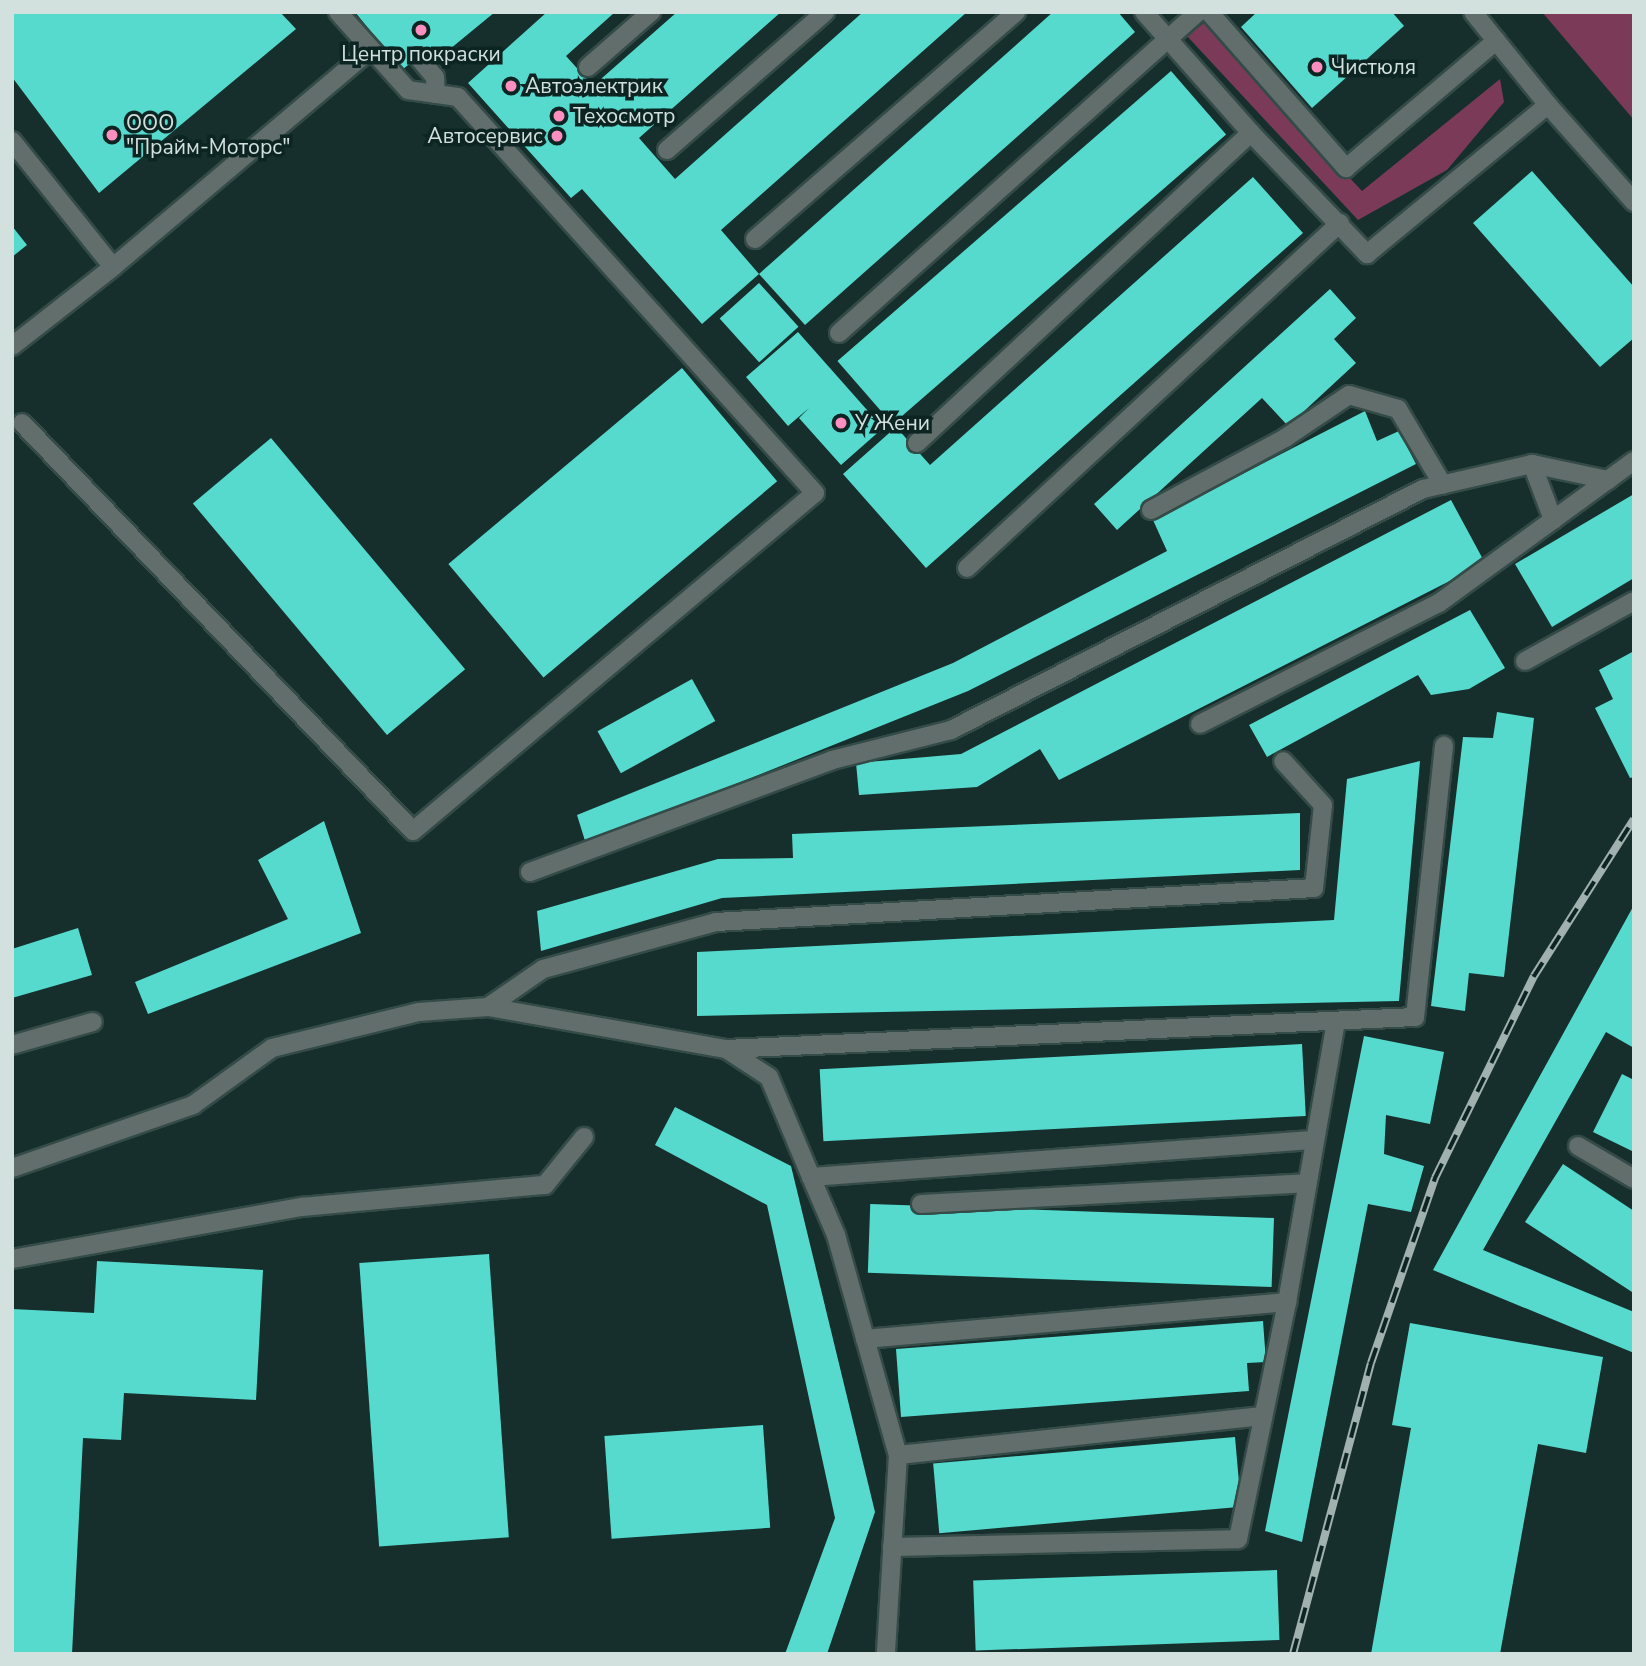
<!DOCTYPE html>
<html>
<head>
<meta charset="utf-8">
<style>
  body { margin:0 }
  #map { position:relative; width:1646px; height:1666px; overflow:hidden; background:#162f2c; font-family:"Nunito Sans",sans-serif }
  div>[style] { position:absolute }
  .green>* { inset:0; background:#7c3a59 }
  .building>* { inset:0; background:#56dace; transform-origin:0 0 }
  .roads { filter:drop-shadow(2px 0 #344b48) drop-shadow(-2px 0 #344b48) drop-shadow(0 2px #344b48) drop-shadow(0 -2px #344b48) }
  .minor>* { height:18px; margin:-9px; padding:0 9px; transform-origin:9px; border-radius:9px; background:#626e6c }
  .rail>* { height:8px; margin-top:-4px; transform-origin:0; background:repeating-linear-gradient(90deg,#0c2523 0 16px,#a0b1af 0 32px); box-sizing:border-box; border-block:2px solid #a0b1af }
  .dots>* { width:19px; height:19px; translate:-50% -50%; box-sizing:border-box; border:4px solid #0c2523; border-radius:50% }
  span { translate:-50% -50%; white-space:nowrap; text-align:center; line-height:1.15; -webkit-text-stroke:7px #0c2523; paint-order:stroke }
  .poi-label { font-size:21px; color:#d2e0de }
  .left { translate:0 -50%; text-align:left }
  .right { translate:-100% -50%; text-align:right }
  .frame { position:absolute; inset:0; border:14px solid #d2e0de; pointer-events:none }
</style>
</head>
<body>
<div id="map">
  <div class="green">
    <div style="clip-path:polygon(1542px 12px,1634px 12px,1634px 120px)"></div>
    <div style="clip-path:polygon(1204px 23px,1362px 191px,1500px 79px,1504px 102px,1447px 170px,1358px 220px,1187px 36px)"></div>
  </div>
  <div class="building">
    <div style="clip-path:polygon(12px 12px,280px 12px,296px 29px,99px 193px,12px 77px)"></div>
    <div style="clip-path:polygon(355px 12px,495px 12px,439px 58px,430px 47px,402px 70px)"></div>
    <div style="clip-path:polygon(547px 12px,615px 12px,566px 56px,593px 86px,677px 12px,781px 12px,639px 138px,675px 179px,863px 12px,967px 12px,721px 230px,759px 274px,702px 324px,582px 189px,571px 198px,468px 83px)"></div>
    <div style="clip-path:polygon(1053px 12px,1118px 12px,1135px 32px,805px 325px,759px 274px)"></div>
    <div style="clip-path:polygon(1257px 12px,1392px 12px,1404px 26px,1312px 108px,1241px 27px)"></div>
    <div style="left:1171px;top:71px;width:84px;height:442px;rotate:49deg"></div>
    <div style="clip-path:polygon(1532px 171px,1634px 287px,1634px 338px,1600px 367px,1473px 223px)"></div>
    <div style="clip-path:polygon(1253px 177px,1303px 233px,926px 568px,843px 474px,896px 427px,930px 465px)"></div>
    <div style="clip-path:polygon(12px 226px,27px 245px,12px 257px)"></div>
    <div style="left:759px;top:283px;width:59px;height:53px;rotate:48deg"></div>
    <div style="clip-path:polygon(1330px 289px,1356px 318px,1334px 339px,1356px 363px,1288px 426px,1262px 398px,1117px 530px,1094px 504px)"></div>
    <div style="clip-path:polygon(798px 332px,883px 428px,841px 465px,799px 418px,809px 408px,788px 426px,746px 377px)"></div>
    <div style="left:682px;top:368px;width:148px;height:305px;rotate:50deg"></div>
    <div style="clip-path:polygon(1365px 411px,1377px 441px,1399px 431px,1416px 464px,968px 691px,586px 844px,577px 815px,953px 663px,1167px 551px,1153px 520px)"></div>
    <div style="left:271px;top:438px;width:302px;height:102px;rotate:50deg"></div>
    <div style="clip-path:polygon(1634px 494px,1634px 578px,1552px 627px,1515px 564px)"></div>
    <div style="clip-path:polygon(1451px 500px,1485px 563px,1059px 780px,1040px 749px,977px 787px,859px 795px,856px 763px,961px 754px)"></div>
    <div style="clip-path:polygon(1470px 610px,1505px 668px,1469px 689px,1431px 695px,1418px 675px,1267px 757px,1249px 725px)"></div>
    <div style="clip-path:polygon(1634px 651px,1634px 777px,1630px 778px,1595px 708px,1613px 699px,1599px 670px)"></div>
    <div style="left:692px;top:679px;width:48px;height:108px;rotate:61deg"></div>
    <div style="clip-path:polygon(1497px 712px,1534px 718px,1504px 977px,1469px 973px,1465px 1011px,1431px 1006px,1463px 737px,1493px 738px)"></div>
    <div style="clip-path:polygon(1420px 761px,1399px 1001px,697px 1016px,697px 952px,1334px 920px,1347px 779px)"></div>
    <div style="clip-path:polygon(1300px 813px,1300px 870px,722px 898px,541px 951px,537px 911px,718px 859px,793px 858px,792px 834px)"></div>
    <div style="clip-path:polygon(324px 821px,361px 933px,148px 1014px,135px 982px,288px 919px,258px 860px)"></div>
    <div style="clip-path:polygon(1634px 905px,1634px 1048px,1606px 1032px,1483px 1250px,1634px 1312px,1634px 1353px,1433px 1270px)"></div>
    <div style="clip-path:polygon(78px 928px,92px 975px,12px 998px,12px 949px)"></div>
    <div style="clip-path:polygon(1364px 1036px,1444px 1052px,1430px 1124px,1386px 1115px,1384px 1154px,1424px 1166px,1411px 1212px,1368px 1204px,1302px 1542px,1265px 1531px)"></div>
    <div style="left:1302px;top:1044px;width:72px;height:483px;rotate:87deg"></div>
    <div style="clip-path:polygon(1622px 1074px,1634px 1080px,1634px 1152px,1593px 1132px)"></div>
    <div style="clip-path:polygon(675px 1107px,791px 1166px,875px 1512px,827px 1654px,785px 1654px,835px 1518px,767px 1205px,655px 1145px)"></div>
    <div style="clip-path:polygon(1563px 1164px,1634px 1211px,1632px 1292px,1525px 1222px)"></div>
    <div style="left:1274px;top:1218px;width:69px;height:404px;rotate:92deg"></div>
    <div style="left:489px;top:1254px;width:284px;height:130px;rotate:86deg"></div>
    <div style="clip-path:polygon(97px 1261px,263px 1270px,256px 1400px,124px 1393px,121px 1440px,83px 1438px,72px 1654px,12px 1654px,12px 1309px,94px 1313px)"></div>
    <div style="clip-path:polygon(1263px 1321px,1266px 1362px,1247px 1363px,1249px 1391px,901px 1417px,896px 1349px)"></div>
    <div style="clip-path:polygon(1410px 1323px,1603px 1357px,1586px 1453px,1538px 1444px,1500px 1654px,1371px 1654px,1411px 1428px,1392px 1425px)"></div>
    <div style="left:763px;top:1425px;width:103px;height:159px;rotate:86deg"></div>
    <div style="left:1235px;top:1437px;width:70px;height:303px;rotate:85deg"></div>
    <div style="left:1277px;top:1570px;width:70px;height:304px;rotate:88deg"></div>
  </div>
  <div class="roads">
    <div class="minor">
      <div style="left:1144px;top:12px;width:162px;rotate:48.5deg"></div>
      <div style="left:1251px;top:133px;width:168px;rotate:46.2deg"></div>
      <div style="left:1367px;top:254px;width:234px;rotate:-39.5deg"></div>
      <div style="left:1548px;top:105px;width:119px;rotate:-128.9deg"></div>
      <div style="left:1209px;top:12px;width:208px;rotate:48.7deg"></div>
      <div style="left:1346px;top:168px;width:197px;rotate:-40.3deg"></div>
      <div style="left:418px;top:57px;width:26px;rotate:50deg"></div>
      <div style="left:435px;top:77px;width:17px;rotate:87deg"></div>
      <div style="left:588px;top:67px;width:84px;rotate:-41.1deg"></div>
      <div style="left:1548px;top:105px;width:130px;rotate:48.4deg"></div>
      <div style="left:12px;top:141px;width:161px;rotate:51.3deg"></div>
      <div style="left:113px;top:267px;width:335px;rotate:-40.2deg"></div>
      <div style="left:667px;top:150px;width:210px;rotate:-41.1deg"></div>
      <div style="left:755px;top:239px;width:346px;rotate:-41deg"></div>
      <div style="left:839px;top:333px;width:482px;rotate:-41.8deg"></div>
      <div style="left:12px;top:346px;width:128px;rotate:-38deg"></div>
      <div style="left:22px;top:423px;width:565px;rotate:46.22deg"></div>
      <div style="left:413px;top:831px;width:525px;rotate:-40.06deg"></div>
      <div style="left:815px;top:493px;width:533px;rotate:-132.04deg"></div>
      <div style="left:458px;top:97px;width:50px;rotate:-172deg"></div>
      <div style="left:408px;top:90px;width:105px;rotate:-131.9deg"></div>
      <div style="left:917px;top:443px;width:456px;rotate:-42.9deg"></div>
      <div style="left:1532px;top:464px;width:78px;rotate:11.9deg"></div>
      <div style="left:1151px;top:510px;width:152px;rotate:-28.2deg"></div>
      <div style="left:1285px;top:438px;width:77px;rotate:-33.9deg"></div>
      <div style="left:1349px;top:395px;width:51px;rotate:15.9deg"></div>
      <div style="left:1398px;top:409px;width:88px;rotate:59.4deg"></div>
      <div style="left:967px;top:568px;width:508px;rotate:-42.77deg"></div>
      <div style="left:1525px;top:661px;width:124px;rotate:-28.8deg"></div>
      <div style="left:1200px;top:724px;width:268px;rotate:-26.9deg"></div>
      <div style="left:1439px;top:603px;width:241px;rotate:-36.1deg"></div>
      <div style="left:530px;top:872px;width:322px;rotate:-20.3deg"></div>
      <div style="left:832px;top:760px;width:123px;rotate:-14.1deg"></div>
      <div style="left:951px;top:730px;width:530px;rotate:-27.05deg"></div>
      <div style="left:1423px;top:489px;width:112px;rotate:-12.9deg"></div>
      <div style="left:1532px;top:464px;width:60px;rotate:69.4deg"></div>
      <div style="left:488px;top:1007px;width:67px;rotate:-34.6deg"></div>
      <div style="left:543px;top:969px;width:179px;rotate:-15.2deg"></div>
      <div style="left:716px;top:922px;width:599px;rotate:-3.25deg"></div>
      <div style="left:1314px;top:888px;width:83px;rotate:-83.8deg"></div>
      <div style="left:1323px;top:805px;width:59px;rotate:-132.3deg"></div>
      <div style="left:12px;top:1045px;width:84px;rotate:-15.9deg"></div>
      <div style="left:726px;top:1049px;width:690px;rotate:-2.66deg"></div>
      <div style="left:1415px;top:1017px;width:273px;rotate:-83.9deg"></div>
      <div style="left:1578px;top:1146px;width:65px;rotate:30.5deg"></div>
      <div style="left:12px;top:1168px;width:192px;rotate:-19.2deg"></div>
      <div style="left:193px;top:1105px;width:97px;rotate:-35.8deg"></div>
      <div style="left:272px;top:1048px;width:151px;rotate:-13.8deg"></div>
      <div style="left:419px;top:1012px;width:69px;rotate:-4.1deg"></div>
      <div style="left:488px;top:1007px;width:242px;rotate:10deg"></div>
      <div style="left:726px;top:1049px;width:51px;rotate:33.1deg"></div>
      <div style="left:769px;top:1077px;width:108px;rotate:67.2deg"></div>
      <div style="left:811px;top:1177px;width:63px;rotate:66.7deg"></div>
      <div style="left:836px;top:1235px;width:229px;rotate:74.3deg"></div>
      <div style="left:898px;top:1455px;width:199px;rotate:93.5deg"></div>
      <div style="left:811px;top:1177px;width:502px;rotate:-4.22deg"></div>
      <div style="left:921px;top:1204px;width:385px;rotate:-3.1deg"></div>
      <div style="left:12px;top:1259px;width:295px;rotate:-10.2deg"></div>
      <div style="left:302px;top:1207px;width:244px;rotate:-5.2deg"></div>
      <div style="left:545px;top:1185px;width:62px;rotate:-50.9deg"></div>
      <div style="left:865px;top:1339px;width:424px;rotate:-5deg"></div>
      <div style="left:898px;top:1455px;width:367px;rotate:-6.1deg"></div>
      <div style="left:892px;top:1547px;width:346px;rotate:-1.3deg"></div>
      <div style="left:1238px;top:1539px;width:242px;rotate:-78.3deg"></div>
      <div style="left:1287px;top:1302px;width:285px;rotate:-80.1deg"></div>
    </div>
  </div>
  <div class="rail">
    <div style="left:1293px;top:1654px;width:301px;rotate:-75deg"></div>
    <div style="left:1371px;top:1363px;width:196px;rotate:-70.9deg"></div>
    <div style="left:1435px;top:1178px;width:225px;rotate:-63.9deg"></div>
    <div style="left:1534px;top:976px;width:186px;rotate:-57.5deg"></div>
  </div>
  <div class="dots">
    <div style="left:421px;top:30px;background:#fd8ec0"></div>
    <div style="left:1317px;top:67px;background:#fd8ec0"></div>
    <div style="left:511px;top:86px;background:#fd8ec0"></div>
    <div style="left:559px;top:116px;background:#fd8ec0"></div>
    <div style="left:112px;top:135px;background:#fd8ec0"></div>
    <div style="left:557px;top:136px;background:#fd8ec0"></div>
    <div style="left:841px;top:423px;background:#fd8ec0"></div>
  </div>
  <div class="poi-label">
    <span style="left:421px;top:54px">Центр покраски</span>
    <span class="left" style="left:1331px;top:67px">Чистюля</span>
    <span class="left" style="left:525px;top:86px">Автоэлектрик</span>
    <span class="left" style="left:573px;top:116px">Техосмотр</span>
    <span class="left" style="left:126px;top:135px">ООО<br>"Прайм-Моторс"</span>
    <span class="right" style="left:543px;top:136px">Автосервис</span>
    <span class="left" style="left:855px;top:423px">У Жени</span>
  </div>
  <div class="frame"></div>
</div>
</body>
</html>
